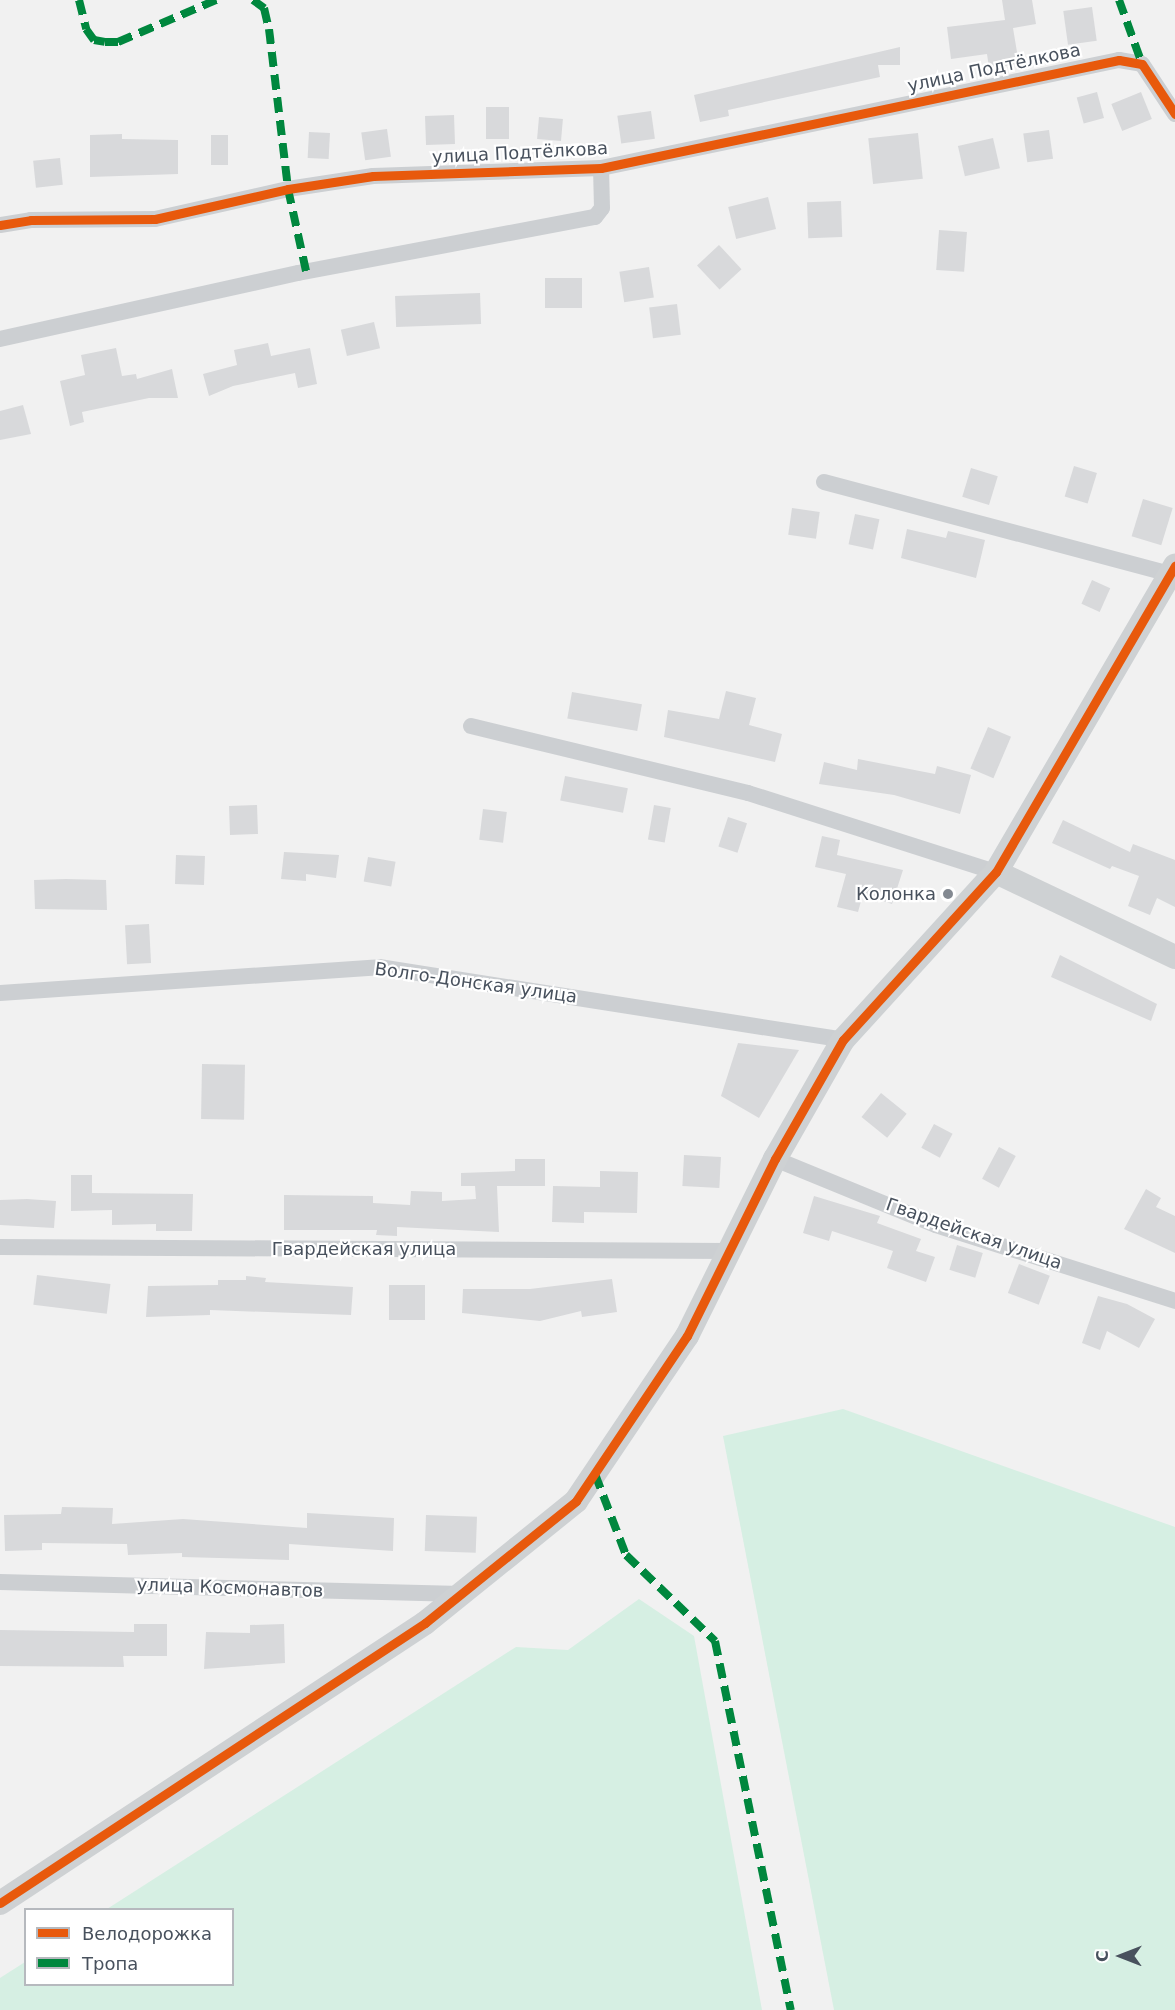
<!DOCTYPE html>
<html>
<head>
<meta charset="utf-8">
<style>
  body { margin:0 }
  #map { position:relative; width:1175px; height:2010px; overflow:hidden; background:#f1f1f1; font-family:"DejaVu Sans",sans-serif }
  div>[style] { position:absolute }
  .green>* { inset:0; background:#d6efe3 }
  .building>* { inset:0; background:#d8d9db; transform-origin:0 0 }
  .street>* { height:16px; margin:-8px; padding:0 8px; transform-origin:8px; border-radius:8px; background:#cccfd2 }
  .secondary>* { height:24px; margin:-12px; padding:0 12px; transform-origin:12px; border-radius:12px; background:#ced1d3 }
  .quiet>* { height:8px; margin-top:-4px; transform-origin:0; background:repeating-linear-gradient(90deg,#00873e 0 15px,transparent 0 23px) }
  .cycleway>* { height:9px; margin:-4.5px; padding:0 4.5px; transform-origin:4.5px; border-radius:4.5px; background:#e8590c }
  .dots>* { width:16px; height:16px; translate:-50% -50%; box-sizing:border-box; border:3px solid #fff; border-radius:50% }
  span { translate:-50% -50%; white-space:nowrap; text-align:center; line-height:1.15; -webkit-text-stroke:4.5px #fff; paint-order:stroke }
  .street-label { font-size:18px; color:#48515d }
  .poi-label { font-size:18px; color:#48515d }
  .right { translate:-100% -50%; text-align:right }
  .legend { position:absolute; left:24px; top:1908px; width:210px; height:78px; box-sizing:border-box; background:#fff; border:2px solid #b6b9be; margin:0; padding:8px 10px; list-style:none; font-size:18px; color:#48515d }
  .legend li { display:flex; align-items:center; gap:12px; height:30px }
  .legend b { width:30px; border:2px solid #b6b9be }
  .north { position:absolute; left:1091px; top:1926px; width:60px; height:60px; -webkit-text-stroke:4px #fff; paint-order:stroke; rotate:270deg; font-size:16px; font-weight:700; line-height:24px; text-align:center; color:#48515d }
  .north::after { content:''; display:block; margin:auto; width:21px; height:27px; background:#48515d; clip-path:polygon(50% 0,100% 100%,50% 72%,0 100%) }
</style>
</head>
<body>
<div id="map">
  <div class="green">
    <div style="clip-path:polygon(843px 1409px,1175px 1527px,1175px 2010px,834px 2010px,723px 1436px)"></div>
    <div style="clip-path:polygon(639px 1599px,694px 1636px,762px 2010px,0 2010px,0 1978px,25px 1962px,26px 1984px,232px 1984px,232px 1910px,107px 1909px,516px 1647px,568px 1650px)"></div>
  </div>
  <div class="building">
    <div style="clip-path:polygon(1002px 0,1032px 0,1036px 24px,1013px 28px,1019px 64px,989px 68px,987px 54px,951px 59px,947px 27px,1005px 20px)"></div>
    <div style="left:1092px;top:7px;width:34px;height:29px;rotate:82deg"></div>
    <div style="clip-path:polygon(900px 47px,900px 65px,878px 65px,880px 77px,728px 110px,729px 116px,700px 122px,694px 95px)"></div>
    <div style="left:1097px;top:92px;width:27px;height:21px;rotate:75deg"></div>
    <div style="left:1141px;top:92px;width:29px;height:32px;rotate:68deg"></div>
    <div style="left:509px;top:107px;width:32px;height:23px;rotate:90deg"></div>
    <div style="left:651px;top:111px;width:28px;height:34px;rotate:82deg"></div>
    <div style="left:454px;top:115px;width:29px;height:29px;rotate:88deg"></div>
    <div style="left:539px;top:117px;width:24px;height:22px;rotate:5deg"></div>
    <div style="left:387px;top:129px;width:28px;height:26px;rotate:82deg"></div>
    <div style="left:1049px;top:130px;width:29px;height:26px;rotate:82deg"></div>
    <div style="left:309px;top:132px;width:21px;height:26px;rotate:3deg"></div>
    <div style="left:918px;top:133px;width:46px;height:50px;rotate:84deg"></div>
    <div style="clip-path:polygon(122px 134px,122px 139px,178px 140px,178px 174px,90px 177px,90px 135px)"></div>
    <div style="left:211px;top:135px;width:17px;height:30px"></div>
    <div style="left:993px;top:138px;width:31px;height:36px;rotate:77deg"></div>
    <div style="left:60px;top:158px;width:27px;height:27px;rotate:84deg"></div>
    <div style="left:768px;top:197px;width:33px;height:41px;rotate:76deg"></div>
    <div style="left:841px;top:201px;width:36px;height:34px;rotate:88deg"></div>
    <div style="left:939px;top:230px;width:28px;height:40px;rotate:4deg"></div>
    <div style="left:719px;top:245px;width:33px;height:30px;rotate:47deg"></div>
    <div style="left:649px;top:267px;width:31px;height:30px;rotate:81deg"></div>
    <div style="left:545px;top:278px;width:37px;height:30px"></div>
    <div style="left:480px;top:293px;width:31px;height:85px;rotate:88deg"></div>
    <div style="left:677px;top:304px;width:31px;height:28px;rotate:83deg"></div>
    <div style="left:374px;top:322px;width:27px;height:34px;rotate:77deg"></div>
    <div style="clip-path:polygon(268px 343px,271px 356px,310px 348px,317px 384px,298px 388px,295px 373px,233px 386px,209px 396px,203px 374px,237px 365px,234px 350px)"></div>
    <div style="clip-path:polygon(116px 348px,122px 376px,136px 374px,137px 379px,172px 369px,178px 398px,149px 398px,82px 412px,84px 422px,70px 426px,60px 381px,85px 375px,81px 355px)"></div>
    <div style="clip-path:polygon(23px 405px,31px 434px,0 440px,0 411px)"></div>
    <div style="left:1074px;top:466px;width:24px;height:32px;rotate:17deg"></div>
    <div style="left:971px;top:468px;width:28px;height:30px;rotate:17deg"></div>
    <div style="left:1143px;top:499px;width:31px;height:39px;rotate:17deg"></div>
    <div style="left:792px;top:508px;width:28px;height:27px;rotate:8deg"></div>
    <div style="left:855px;top:514px;width:25px;height:31px;rotate:12deg"></div>
    <div style="clip-path:polygon(907px 529px,946px 538px,948px 531px,985px 540px,976px 578px,901px 558px)"></div>
    <div style="left:1092px;top:580px;width:20px;height:26px;rotate:24deg"></div>
    <div style="clip-path:polygon(726px 691px,756px 698px,749px 725px,782px 734px,775px 762px,664px 737px,668px 710px,719px 719px)"></div>
    <div style="left:572px;top:692px;width:71px;height:27px;rotate:10deg"></div>
    <div style="left:988px;top:727px;width:25px;height:45px;rotate:23deg"></div>
    <div style="clip-path:polygon(858px 759px,935px 774px,937px 766px,971px 775px,960px 814px,894px 795px,819px 784px,824px 762px,857px 770px)"></div>
    <div style="left:565px;top:776px;width:64px;height:25px;rotate:11deg"></div>
    <div style="left:257px;top:805px;width:29px;height:28px;rotate:88deg"></div>
    <div style="left:654px;top:805px;width:17px;height:35px;rotate:10deg"></div>
    <div style="left:483px;top:809px;width:24px;height:31px;rotate:7deg"></div>
    <div style="left:728px;top:817px;width:20px;height:31px;rotate:18deg"></div>
    <div style="clip-path:polygon(1063px 820px,1130px 852px,1133px 844px,1175px 860px,1175px 907px,1157px 898px,1150px 915px,1128px 906px,1139px 876px,1112px 866px,1110px 869px,1052px 843px)"></div>
    <div style="clip-path:polygon(822px 836px,840px 840px,837px 855px,903px 870px,892px 904px,863px 894px,858px 912px,837px 907px,846px 874px,815px 867px)"></div>
    <div style="clip-path:polygon(284px 852px,339px 855px,336px 878px,306px 874px,306px 881px,281px 879px)"></div>
    <div style="left:176px;top:855px;width:29px;height:29px;rotate:2deg"></div>
    <div style="left:368px;top:857px;width:28px;height:25px;rotate:10deg"></div>
    <div style="clip-path:polygon(66px 879px,106px 880px,107px 910px,35px 909px,34px 880px)"></div>
    <div style="left:149px;top:924px;width:39px;height:24px;rotate:87deg"></div>
    <div style="clip-path:polygon(1060px 955px,1157px 1004px,1151px 1021px,1051px 977px)"></div>
    <div style="clip-path:polygon(738px 1043px,799px 1050px,759px 1118px,721px 1096px)"></div>
    <div style="left:202px;top:1064px;width:43px;height:55px;rotate:1deg"></div>
    <div style="left:881px;top:1093px;width:33px;height:31px;rotate:39deg"></div>
    <div style="left:934px;top:1124px;width:21px;height:27px;rotate:28deg"></div>
    <div style="left:999px;top:1147px;width:19px;height:36px;rotate:28deg"></div>
    <div style="left:684px;top:1155px;width:37px;height:31px;rotate:3deg"></div>
    <div style="clip-path:polygon(515px 1159px,545px 1159px,545px 1186px,497px 1186px,499px 1232px,397px 1227px,397px 1236px,376px 1235px,377px 1230px,284px 1230px,284px 1195px,373px 1196px,373px 1203px,410px 1205px,411px 1191px,442px 1192px,442px 1201px,476px 1199px,475px 1186px,461px 1186px,461px 1173px,515px 1171px)"></div>
    <div style="clip-path:polygon(600px 1171px,638px 1172px,637px 1213px,584px 1212px,584px 1223px,552px 1222px,553px 1186px,600px 1187px)"></div>
    <div style="clip-path:polygon(71px 1175px,92px 1175px,92px 1193px,193px 1194px,192px 1231px,156px 1231px,156px 1224px,112px 1225px,112px 1210px,71px 1211px)"></div>
    <div style="clip-path:polygon(1146px 1189px,1161px 1198px,1156px 1207px,1175px 1216px,1175px 1253px,1124px 1229px)"></div>
    <div style="clip-path:polygon(814px 1196px,880px 1216px,877px 1223px,921px 1239px,916px 1251px,935px 1257px,926px 1282px,887px 1268px,893px 1251px,832px 1231px,829px 1241px,803px 1233px)"></div>
    <div style="clip-path:polygon(27px 1199px,56px 1201px,54px 1228px,0 1225px,0 1200px)"></div>
    <div style="left:957px;top:1245px;width:27px;height:26px;rotate:17deg"></div>
    <div style="left:1019px;top:1264px;width:33px;height:31px;rotate:21deg"></div>
    <div style="left:37px;top:1275px;width:74px;height:30px;rotate:7deg"></div>
    <div style="clip-path:polygon(246px 1276px,266px 1278px,265px 1282px,353px 1287px,351px 1315px,210px 1310px,210px 1315px,146px 1317px,148px 1286px,218px 1285px,218px 1280px,246px 1280px)"></div>
    <div style="clip-path:polygon(612px 1279px,617px 1312px,582px 1317px,581px 1311px,540px 1321px,462px 1313px,463px 1289px,530px 1289px)"></div>
    <div style="left:389px;top:1285px;width:36px;height:35px"></div>
    <div style="clip-path:polygon(1098px 1296px,1127px 1304px,1155px 1319px,1139px 1348px,1107px 1331px,1100px 1350px,1082px 1343px)"></div>
    <div style="clip-path:polygon(62px 1507px,113px 1508px,112px 1524px,183px 1519px,307px 1528px,307px 1513px,394px 1518px,393px 1551px,289px 1544px,289px 1560px,182px 1557px,182px 1553px,128px 1555px,127px 1544px,42px 1543px,42px 1550px,5px 1551px,4px 1515px,61px 1514px)"></div>
    <div style="left:426px;top:1515px;width:51px;height:36px;rotate:2deg"></div>
    <div style="clip-path:polygon(134px 1624px,167px 1624px,167px 1656px,123px 1656px,124px 1667px,0 1666px,0 1630px,134px 1632px)"></div>
    <div style="clip-path:polygon(284px 1624px,285px 1663px,204px 1669px,206px 1632px,250px 1633px,250px 1625px)"></div>
  </div>
  <div class="street">
    <div style="left:0;top:225px;width:31px;rotate:-9deg"></div>
    <div style="left:31px;top:220px;width:124px;rotate:-0.5deg"></div>
    <div style="left:155px;top:219px;width:136px;rotate:-12.7deg"></div>
    <div style="left:288px;top:189px;width:86px;rotate:-8.7deg"></div>
    <div style="left:373px;top:176px;width:228px;rotate:-2deg"></div>
    <div style="left:601px;top:168px;width:529px;rotate:-11.78deg"></div>
    <div style="left:1119px;top:60px;width:23px;rotate:10deg"></div>
    <div style="left:1142px;top:64px;width:60px;rotate:56.6deg"></div>
    <div style="left:0;top:339px;width:305px;rotate:-12.5deg"></div>
    <div style="left:298px;top:273px;width:302px;rotate:-10.7deg"></div>
    <div style="left:595px;top:217px;width:11px;rotate:-52deg"></div>
    <div style="left:602px;top:208px;width:40px;rotate:-91.4deg"></div>
    <div style="left:824px;top:482px;width:358px;rotate:14.9deg"></div>
    <div style="left:471px;top:726px;width:285px;rotate:13.6deg"></div>
    <div style="left:748px;top:793px;width:260px;rotate:17.7deg"></div>
    <div style="left:0;top:993px;width:380px;rotate:-3.9deg"></div>
    <div style="left:379px;top:967px;width:470px;rotate:8.9deg"></div>
    <div style="left:775px;top:1159px;width:174px;rotate:22.3deg"></div>
    <div style="left:936px;top:1225px;width:251px;rotate:17.6deg"></div>
    <div style="left:0;top:1247px;width:728px;rotate:0.31deg"></div>
    <div style="left:0;top:1582px;width:461px;rotate:1.5deg"></div>
  </div>
  <div class="secondary">
    <div style="left:996px;top:872px;width:198px;rotate:25.4deg"></div>
    <div style="left:0;top:1903px;width:509px;rotate:-33.38deg"></div>
    <div style="left:425px;top:1623px;width:194px;rotate:-38.9deg"></div>
    <div style="left:576px;top:1501px;width:199px;rotate:-56.1deg"></div>
    <div style="left:687px;top:1336px;width:198px;rotate:-63.6deg"></div>
    <div style="left:775px;top:1159px;width:137px;rotate:-60.3deg"></div>
    <div style="left:843px;top:1040px;width:227px;rotate:-47.7deg"></div>
    <div style="left:996px;top:872px;width:355px;rotate:-59.7deg"></div>
  </div>
  <div class="quiet">
    <div style="left:79px;top:0;width:30px;rotate:76deg"></div>
    <div style="left:86px;top:29px;width:14px;rotate:54deg"></div>
    <div style="left:94px;top:40px;width:11px;rotate:10deg"></div>
    <div style="left:105px;top:42px;width:13px"></div>
    <div style="left:118px;top:42px;width:107px;rotate:-23.2deg"></div>
    <div style="left:253px;top:0;width:14px;rotate:36deg"></div>
    <div style="left:264px;top:8px;width:22px;rotate:77deg"></div>
    <div style="left:269px;top:29px;width:161px;rotate:83.2deg"></div>
    <div style="left:288px;top:189px;width:84px;rotate:77.6deg"></div>
    <div style="left:1119px;top:0;width:68px;rotate:70.2deg"></div>
    <div style="left:595px;top:1474px;width:87px;rotate:69.1deg"></div>
    <div style="left:626px;top:1555px;width:124px;rotate:44deg"></div>
    <div style="left:715px;top:1641px;width:377px;rotate:78.4deg"></div>
  </div>
  <div class="cycleway">
    <div style="left:0;top:225px;width:31px;rotate:-9deg"></div>
    <div style="left:31px;top:220px;width:124px;rotate:-0.5deg"></div>
    <div style="left:155px;top:219px;width:136px;rotate:-12.7deg"></div>
    <div style="left:288px;top:189px;width:86px;rotate:-8.7deg"></div>
    <div style="left:373px;top:176px;width:228px;rotate:-2deg"></div>
    <div style="left:601px;top:168px;width:529px;rotate:-11.78deg"></div>
    <div style="left:1119px;top:60px;width:23px;rotate:10deg"></div>
    <div style="left:1142px;top:64px;width:60px;rotate:56.6deg"></div>
    <div style="left:0;top:1903px;width:509px;rotate:-33.38deg"></div>
    <div style="left:425px;top:1623px;width:194px;rotate:-38.9deg"></div>
    <div style="left:576px;top:1501px;width:199px;rotate:-56.1deg"></div>
    <div style="left:687px;top:1336px;width:198px;rotate:-63.6deg"></div>
    <div style="left:775px;top:1159px;width:137px;rotate:-60.3deg"></div>
    <div style="left:843px;top:1040px;width:227px;rotate:-47.7deg"></div>
    <div style="left:996px;top:872px;width:355px;rotate:-59.7deg"></div>
  </div>
  <div class="dots">
    <div style="left:948px;top:894px;background:#838991"></div>
  </div>
  <div class="street-label">
    <span style="left:994px;top:68px;rotate:-12deg">улица Подтёлкова</span>
    <span style="left:520px;top:153px;rotate:-3deg">улица Подтёлкова</span>
    <span style="left:476px;top:983px;rotate:8deg">Волго-Донская улица</span>
    <span style="left:974px;top:1234px;rotate:19deg">Гвардейская улица</span>
    <span style="left:364px;top:1249px">Гвардейская улица</span>
    <span style="left:230px;top:1588px;rotate:2deg">улица Космонавтов</span>
  </div>
  <div class="poi-label">
    <span class="right" style="left:936px;top:894px">Колонка</span>
  </div>
  <ul class="legend">
  <li><b style="height:8px;background:#e8590c"></b>Велодорожка</li>
  <li><b style="height:8px;background:#00873e"></b>Тропа</li>
  </ul>
  <div class="north">С</div>
</div>
</body>
</html>
